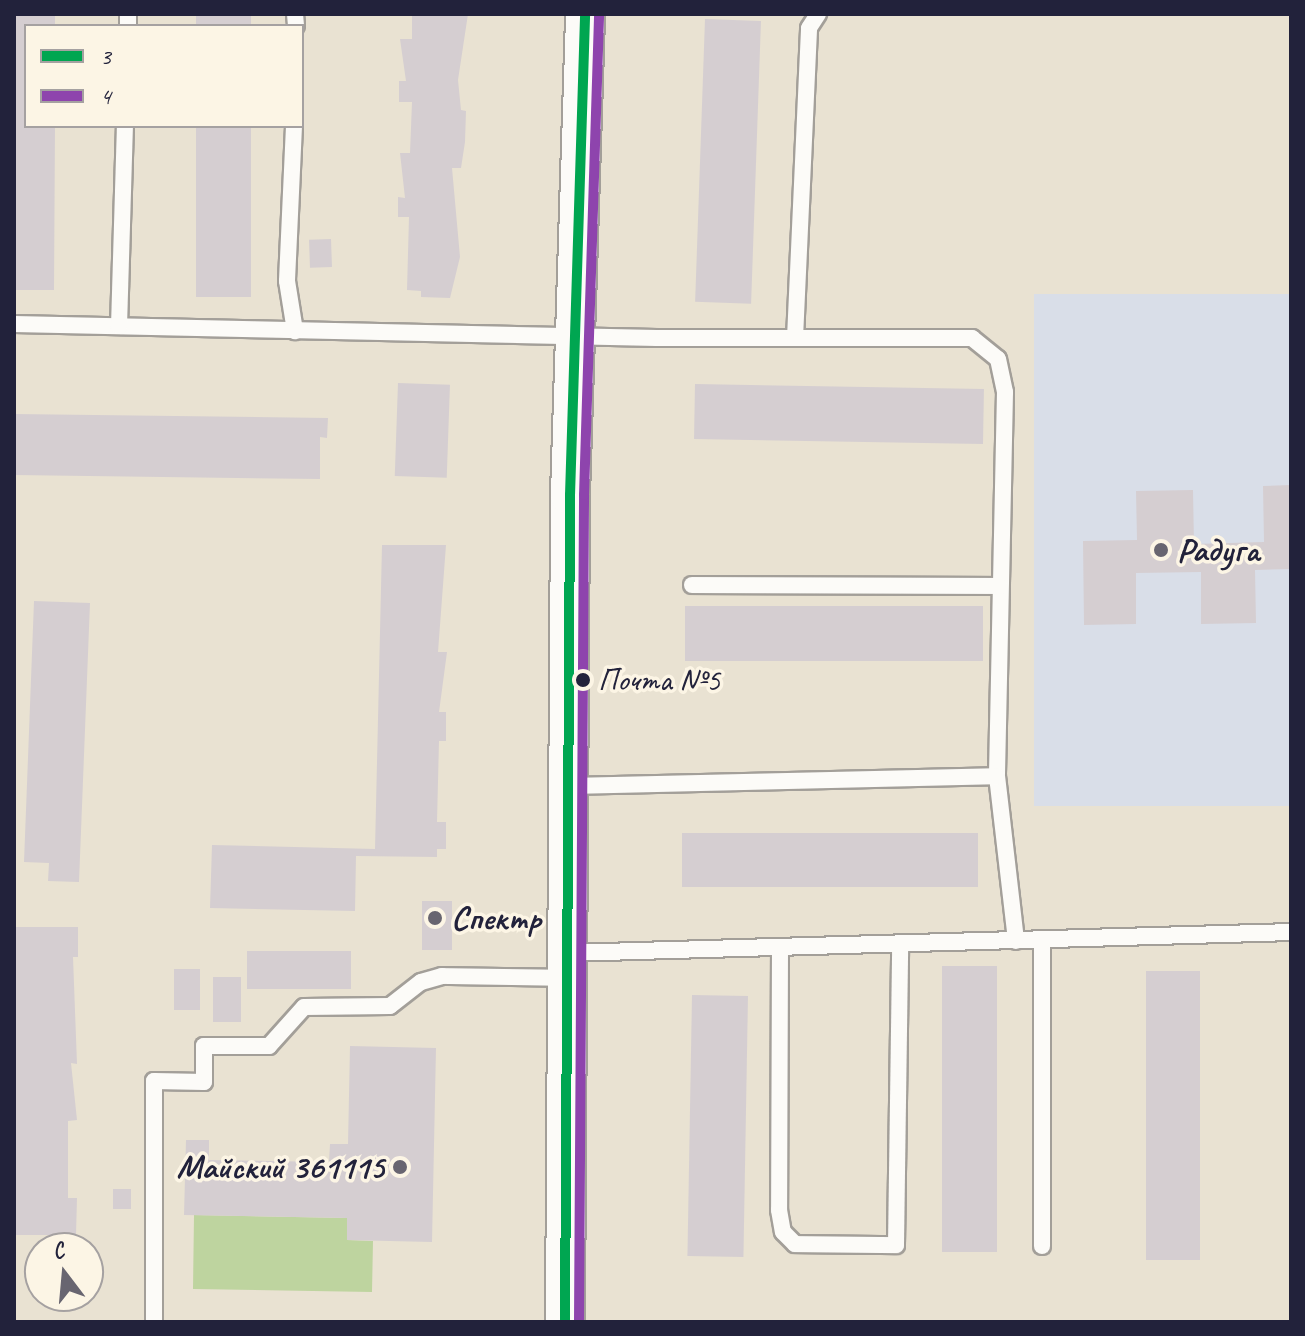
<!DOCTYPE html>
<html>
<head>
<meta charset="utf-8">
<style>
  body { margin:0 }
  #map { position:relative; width:1305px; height:1336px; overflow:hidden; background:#e9e2d2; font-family:Caveat,sans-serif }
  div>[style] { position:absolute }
  .built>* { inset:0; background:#d9dee8; transform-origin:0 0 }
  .green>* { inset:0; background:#bed49f }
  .building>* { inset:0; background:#d5ced1; transform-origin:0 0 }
  .roads { filter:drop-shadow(2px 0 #a39f99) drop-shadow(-2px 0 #a39f99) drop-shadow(0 2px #a39f99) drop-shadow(0 -2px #a39f99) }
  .service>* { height:16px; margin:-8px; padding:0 8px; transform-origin:8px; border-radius:8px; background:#fcfbf8 }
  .tertiary>* { height:38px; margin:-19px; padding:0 19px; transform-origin:19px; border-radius:19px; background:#fcfbf8 }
  .bus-1>* { height:10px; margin:-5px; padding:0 5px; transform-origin:5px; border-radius:5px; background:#00a651 }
  .bus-2>* { height:10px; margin:-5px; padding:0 5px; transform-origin:5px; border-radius:5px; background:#8e44ad }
  .dots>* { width:22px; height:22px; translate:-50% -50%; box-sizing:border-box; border:4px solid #fcf5e5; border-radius:50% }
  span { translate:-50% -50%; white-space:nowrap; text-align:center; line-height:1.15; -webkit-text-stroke:7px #fcf5e5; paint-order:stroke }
  .bus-label { font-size:32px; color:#22223b }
  .left { translate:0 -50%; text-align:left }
  .poi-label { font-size:34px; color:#22223b; font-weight:700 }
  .right { translate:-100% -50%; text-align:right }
  .frame { position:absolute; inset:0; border:16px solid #22223b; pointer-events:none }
  .legend { position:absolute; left:24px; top:24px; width:280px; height:104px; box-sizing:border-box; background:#fcf5e5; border:2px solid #a5a1a1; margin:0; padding:10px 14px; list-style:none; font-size:24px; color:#22223b }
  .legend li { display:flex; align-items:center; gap:16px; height:40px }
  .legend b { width:40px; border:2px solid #a5a1a1 }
  .north { position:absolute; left:24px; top:1232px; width:80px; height:80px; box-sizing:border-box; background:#fcf5e5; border:2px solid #a5a1a1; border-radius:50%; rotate:344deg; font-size:22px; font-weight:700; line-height:32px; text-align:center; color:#22223b }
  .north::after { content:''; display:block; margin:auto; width:28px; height:36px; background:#686570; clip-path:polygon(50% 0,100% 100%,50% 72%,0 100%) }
</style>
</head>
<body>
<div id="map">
  <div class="built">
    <div style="left:1034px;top:294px;width:257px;height:512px"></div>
  </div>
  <div class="green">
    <div style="clip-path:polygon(194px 1215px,347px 1218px,347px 1240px,373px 1241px,372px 1292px,193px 1289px)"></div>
  </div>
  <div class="building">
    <div style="clip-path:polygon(14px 14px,55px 14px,55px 26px,26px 26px,26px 126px,55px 126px,54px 290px,14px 290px)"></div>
    <div style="left:196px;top:14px;width:55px;height:12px"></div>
    <div style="clip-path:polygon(412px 14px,468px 14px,458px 80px,461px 110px,466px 111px,465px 142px,461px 168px,452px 168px,460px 257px,450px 298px,421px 297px,421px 291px,407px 290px,409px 217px,398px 217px,398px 197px,405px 198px,400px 153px,410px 153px,412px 102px,399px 102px,399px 81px,406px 81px,400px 39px,412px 39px)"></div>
    <div style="left:705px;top:19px;width:56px;height:283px;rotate:2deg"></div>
    <div style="left:196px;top:126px;width:55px;height:171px"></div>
    <div style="left:331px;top:239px;width:28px;height:22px;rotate:88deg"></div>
    <div style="left:398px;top:383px;width:52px;height:93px;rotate:2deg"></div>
    <div style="left:695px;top:384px;width:289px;height:55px;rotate:1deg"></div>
    <div style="clip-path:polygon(14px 414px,328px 418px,327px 438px,320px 437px,320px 479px,14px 475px)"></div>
    <div style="clip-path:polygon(1291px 485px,1291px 569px,1255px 570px,1256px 623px,1201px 624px,1201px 572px,1136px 573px,1136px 624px,1084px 625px,1083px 541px,1137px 540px,1136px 491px,1193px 490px,1194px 544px,1264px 542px,1263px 486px)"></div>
    <div style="clip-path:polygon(382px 545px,446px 545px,438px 652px,447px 652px,439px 712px,446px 712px,446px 741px,439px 741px,437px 822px,446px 822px,446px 849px,437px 849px,437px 857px,356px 856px,355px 911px,210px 908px,212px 845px,375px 849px)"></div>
    <div style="clip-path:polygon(34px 601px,90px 603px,79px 882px,48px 881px,49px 863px,24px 862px)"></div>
    <div style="left:685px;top:606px;width:298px;height:55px"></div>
    <div style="left:978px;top:833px;width:54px;height:296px;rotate:90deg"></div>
    <div style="left:422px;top:901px;width:30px;height:49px"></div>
    <div style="clip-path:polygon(14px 927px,78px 927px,78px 957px,73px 957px,77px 1064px,71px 1063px,77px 1120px,68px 1121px,68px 1198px,77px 1198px,76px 1235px,14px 1235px)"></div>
    <div style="left:247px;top:951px;width:104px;height:38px"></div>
    <div style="left:942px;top:966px;width:55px;height:286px"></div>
    <div style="left:174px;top:969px;width:26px;height:41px"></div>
    <div style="left:1146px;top:971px;width:54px;height:289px"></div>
    <div style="left:213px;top:977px;width:28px;height:45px"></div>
    <div style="left:692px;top:995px;width:56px;height:261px;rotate:1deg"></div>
    <div style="clip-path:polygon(350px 1046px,436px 1048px,432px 1242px,347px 1240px,347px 1218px,184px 1215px,186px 1140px,209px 1140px,209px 1160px,329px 1162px,330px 1144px,348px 1144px)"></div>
    <div style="left:113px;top:1189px;width:18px;height:20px"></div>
  </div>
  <div class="roads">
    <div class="service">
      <div style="left:295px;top:14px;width:12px;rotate:85deg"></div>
      <div style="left:128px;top:26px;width:12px;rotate:-90deg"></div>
      <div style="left:294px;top:126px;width:155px;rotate:92.6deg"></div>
      <div style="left:287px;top:281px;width:51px;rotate:80.9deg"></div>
      <div style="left:14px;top:324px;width:643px;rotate:1.25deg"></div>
      <div style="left:657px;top:338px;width:315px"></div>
      <div style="left:972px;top:338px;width:33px;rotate:39deg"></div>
      <div style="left:998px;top:359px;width:34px;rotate:78deg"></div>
      <div style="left:1005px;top:392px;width:384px;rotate:91.2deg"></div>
      <div style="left:997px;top:776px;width:166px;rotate:83.4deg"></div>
      <div style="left:119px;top:326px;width:200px;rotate:-88.3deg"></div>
      <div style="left:795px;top:338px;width:310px;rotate:-87.4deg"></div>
      <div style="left:809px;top:28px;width:17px;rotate:-57deg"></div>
      <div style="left:692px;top:585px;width:307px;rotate:0.2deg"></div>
      <div style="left:567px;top:786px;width:430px;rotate:-1.3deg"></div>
      <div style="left:1042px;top:940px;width:306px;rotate:90deg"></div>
      <div style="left:780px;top:948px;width:262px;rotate:90.2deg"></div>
      <div style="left:779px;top:1210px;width:22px;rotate:80deg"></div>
      <div style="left:783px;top:1232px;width:17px;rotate:45deg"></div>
      <div style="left:795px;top:1244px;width:101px;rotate:0.6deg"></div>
      <div style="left:896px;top:1245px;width:301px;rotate:-89.2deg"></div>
      <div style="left:568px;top:953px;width:723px;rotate:-1.66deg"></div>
      <div style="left:154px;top:1322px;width:241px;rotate:-90deg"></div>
      <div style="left:154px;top:1081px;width:50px;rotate:1.1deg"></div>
      <div style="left:204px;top:1082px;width:36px;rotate:-90deg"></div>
      <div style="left:204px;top:1046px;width:65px"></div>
      <div style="left:269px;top:1046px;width:52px;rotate:-48.1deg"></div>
      <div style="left:304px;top:1007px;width:86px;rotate:-0.7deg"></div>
      <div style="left:390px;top:1006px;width:39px;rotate:-38deg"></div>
      <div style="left:421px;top:982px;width:22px;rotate:-16deg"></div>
      <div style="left:442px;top:976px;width:124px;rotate:0.9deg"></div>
    </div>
    <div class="tertiary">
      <div style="left:565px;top:1322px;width:827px;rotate:-89.65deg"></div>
      <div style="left:570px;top:495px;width:481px;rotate:-88.2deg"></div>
    </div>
  </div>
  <div class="bus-1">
    <div style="left:565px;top:1322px;width:827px;rotate:-89.65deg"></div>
    <div style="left:570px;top:495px;width:481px;rotate:-88.2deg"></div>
  </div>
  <div class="bus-2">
    <div style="left:579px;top:1322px;width:827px;rotate:-89.65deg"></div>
    <div style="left:584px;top:495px;width:481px;rotate:-88.2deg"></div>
  </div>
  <div class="dots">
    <div style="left:1161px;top:550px;background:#686570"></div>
    <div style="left:583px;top:680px;background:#22223b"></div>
    <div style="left:435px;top:918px;background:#686570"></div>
    <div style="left:400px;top:1167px;background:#686570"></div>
  </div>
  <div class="bus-label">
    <span class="left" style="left:598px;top:680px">Почта №5</span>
  </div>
  <div class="poi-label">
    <span class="left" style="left:1177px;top:550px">Радуга</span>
    <span class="left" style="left:451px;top:918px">Спектр</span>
    <span class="right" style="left:384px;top:1167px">Майский 361115</span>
  </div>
  <div class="frame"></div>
  <ul class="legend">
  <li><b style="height:10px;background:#00a651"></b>3</li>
  <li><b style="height:10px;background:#8e44ad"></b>4</li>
  </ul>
  <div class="north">С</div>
</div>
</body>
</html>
